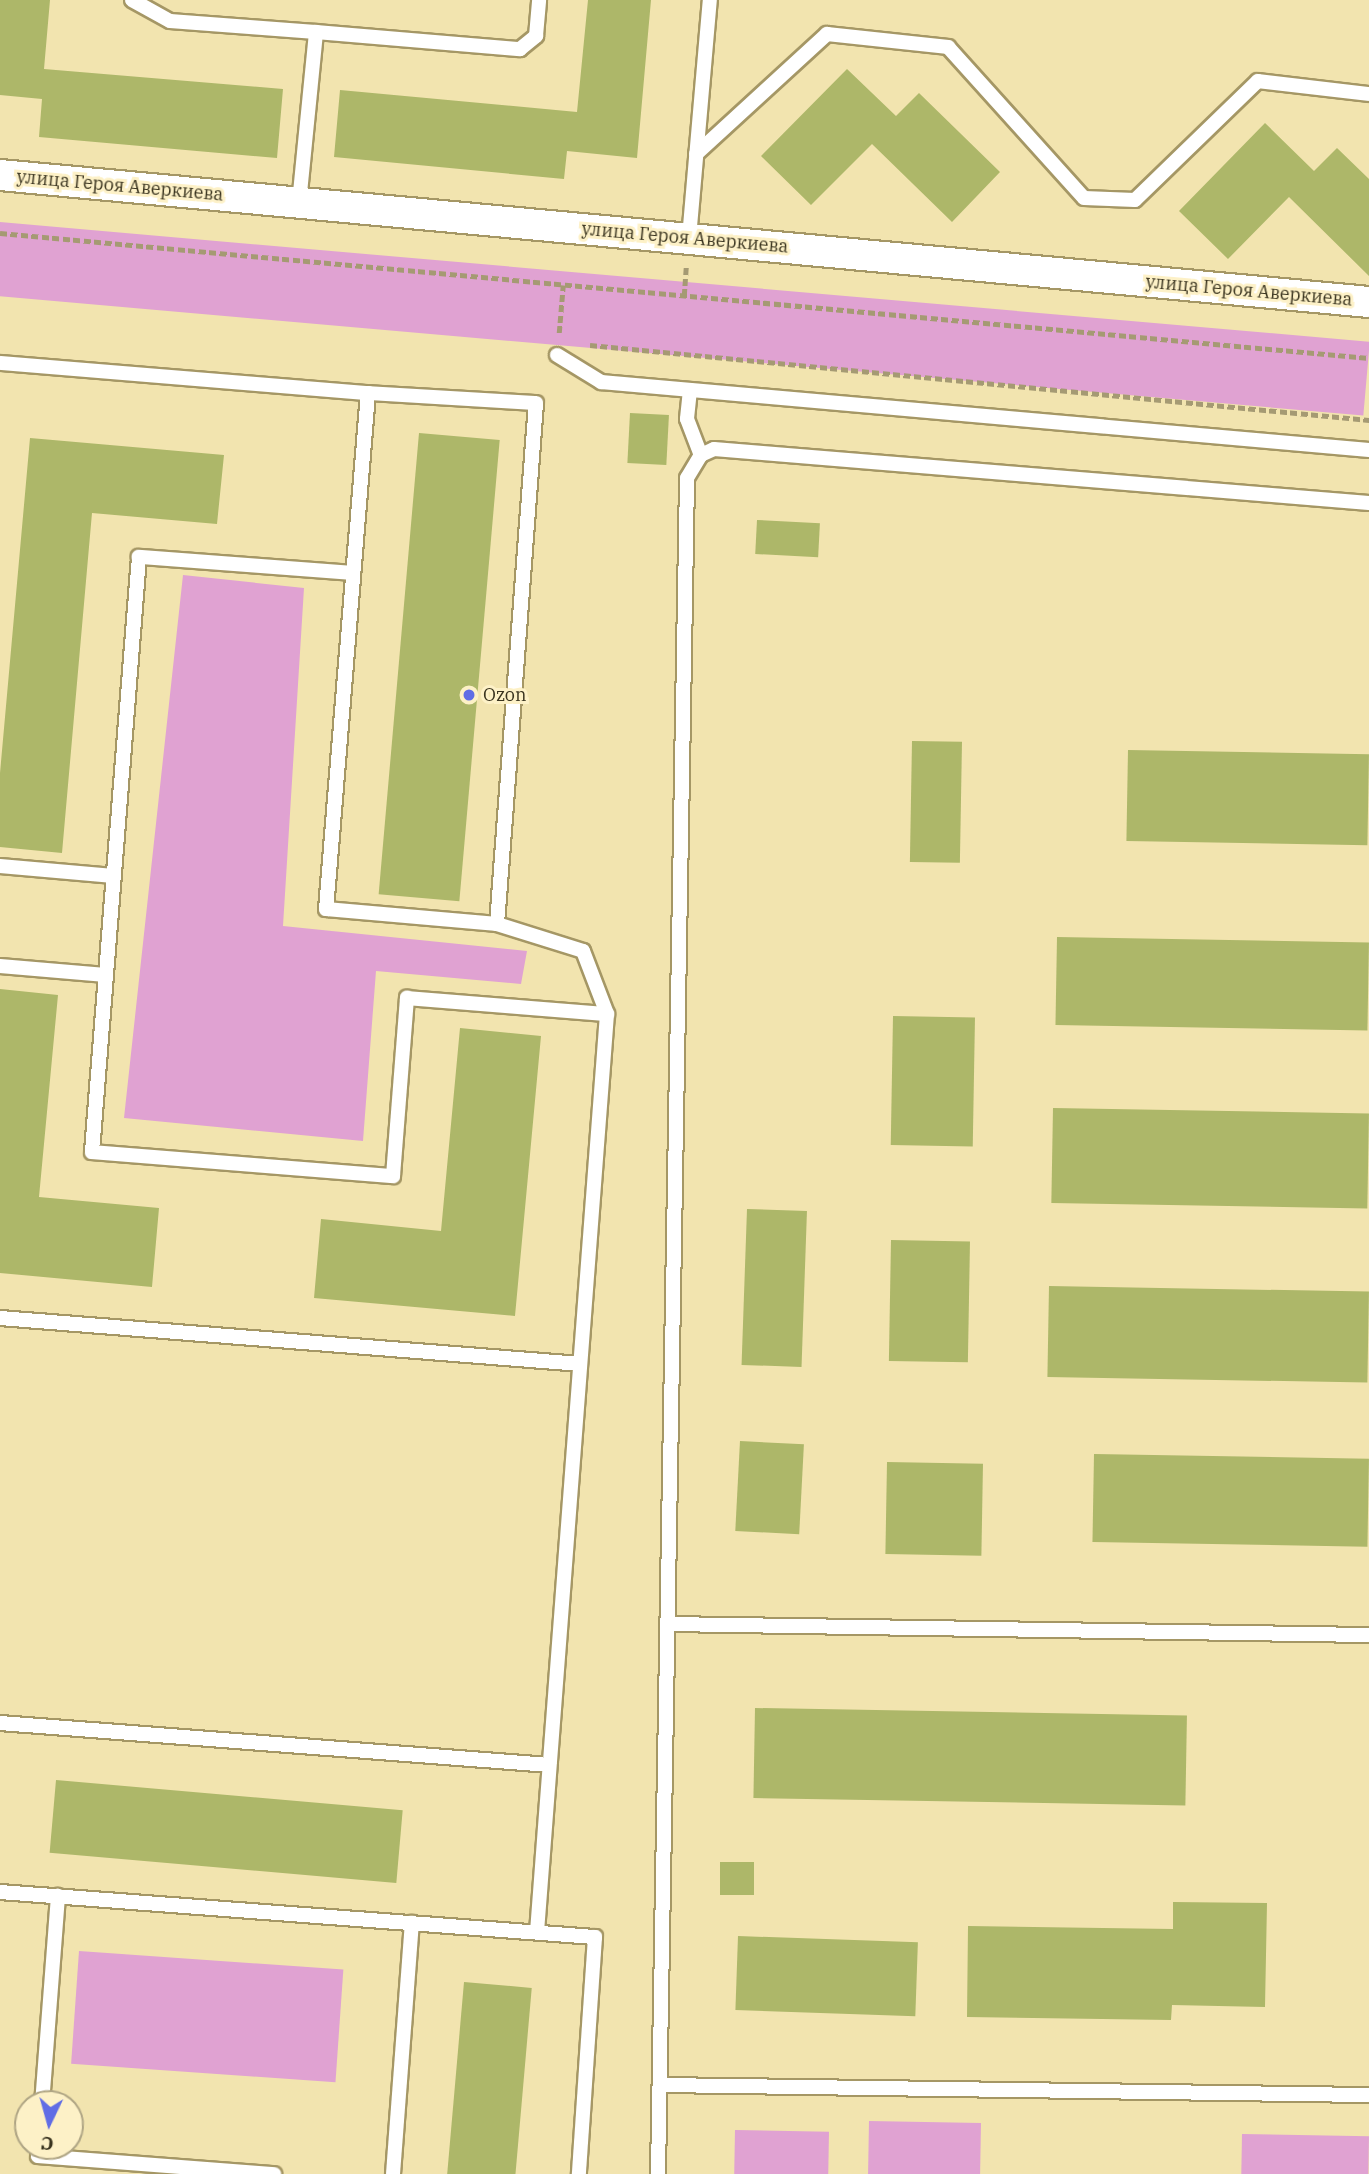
<!DOCTYPE html>
<html>
<head>
<meta charset="utf-8">
<style>
  body { margin:0 }
  #map { position:relative; width:1369px; height:2174px; overflow:hidden; background:#f2e4af; font-family:"IBM Plex Serif",serif }
  div>[style] { position:absolute }
  .green>* { inset:0; background:#e0a2d2; transform-origin:0 0 }
  .building>* { inset:0; background:#adb769; transform-origin:0 0 }
  .path>* { height:4.5px; margin-top:-2.25px; transform-origin:0; background:repeating-linear-gradient(90deg,#a59a73 0 7px,transparent 0 10.5px) }
  .roads { filter:drop-shadow(2px 0 #a59765) drop-shadow(-2px 0 #a59765) drop-shadow(0 2px #a59765) drop-shadow(0 -2px #a59765) }
  .service>* { height:14px; margin:-7px; padding:0 7px; transform-origin:7px; border-radius:7px; background:#fff }
  .minor>* { height:30px; margin:-15px; padding:0 15px; transform-origin:15px; border-radius:15px; background:#fff }
  .dots>* { width:19px; height:19px; translate:-50% -50%; box-sizing:border-box; border:4px solid #fdf1c7; border-radius:50% }
  span { translate:-50% -50%; white-space:nowrap; text-align:center; line-height:1.15; -webkit-text-stroke:6px #fdf1c7; paint-order:stroke }
  .street-label { font-size:18px; color:#3a341f }
  .poi-label { font-size:18px; color:#3a341f }
  .left { translate:0 -50%; text-align:left }
  .north { position:absolute; left:14px; top:2090px; width:70px; height:70px; box-sizing:border-box; background:#fdf1c7; border:2px solid #afa584; border-radius:50%; rotate:185deg; font-size:19px; font-weight:700; line-height:28px; text-align:center; color:#3a341f }
  .north::after { content:''; display:block; margin:auto; width:24px; height:32px; background:#606de5; clip-path:polygon(50% 0,100% 100%,50% 72%,0 100%) }
</style>
</head>
<body>
<div id="map">
  <div class="green">
    <div style="left:0;top:222px;width:1375px;height:74px;rotate:5deg"></div>
    <div style="clip-path:polygon(183px 575px,304px 588px,283px 926px,527px 951px,521px 984px,376px 971px,363px 1141px,124px 1118px)"></div>
    <div style="left:79px;top:1951px;width:265px;height:113px;rotate:4deg"></div>
    <div style="left:869px;top:2121px;width:112px;height:53px;rotate:1deg"></div>
    <div style="left:735px;top:2130px;width:94px;height:44px;rotate:1deg"></div>
    <div style="left:1242px;top:2134px;width:127px;height:40px;rotate:1deg"></div>
  </div>
  <div class="building">
    <div style="clip-path:polygon(0 0,50px 0,44px 69px,283px 89px,277px 158px,39px 137px,42px 99px,0 95px)"></div>
    <div style="clip-path:polygon(588px 0,651px 0,637px 158px,567px 151px,564px 179px,334px 157px,340px 90px,577px 112px)"></div>
    <div style="clip-path:polygon(847px 69px,896px 116px,919px 93px,1000px 172px,952px 222px,872px 144px,811px 205px,761px 156px)"></div>
    <div style="clip-path:polygon(1265px 123px,1314px 171px,1337px 148px,1369px 179px,1369px 276px,1289px 197px,1228px 259px,1179px 211px)"></div>
    <div style="left:630px;top:413px;width:39px;height:50px;rotate:3deg"></div>
    <div style="left:419px;top:433px;width:81px;height:463px;rotate:5deg"></div>
    <div style="clip-path:polygon(30px 438px,224px 455px,217px 524px,92px 513px,62px 853px,0 847px,0 773px)"></div>
    <div style="left:757px;top:520px;width:63px;height:34px;rotate:3deg"></div>
    <div style="left:912px;top:741px;width:50px;height:121px;rotate:1deg"></div>
    <div style="left:1128px;top:750px;width:241px;height:91px;rotate:1deg"></div>
    <div style="left:1057px;top:937px;width:312px;height:88px;rotate:1deg"></div>
    <div style="clip-path:polygon(0 989px,58px 995px,39px 1197px,159px 1208px,152px 1287px,0 1273px)"></div>
    <div style="left:893px;top:1016px;width:82px;height:129px;rotate:1deg"></div>
    <div style="clip-path:polygon(460px 1028px,541px 1036px,515px 1316px,314px 1298px,321px 1219px,441px 1231px)"></div>
    <div style="left:1053px;top:1108px;width:316px;height:95px;rotate:1deg"></div>
    <div style="left:747px;top:1209px;width:60px;height:156px;rotate:2deg"></div>
    <div style="left:891px;top:1240px;width:79px;height:121px;rotate:1deg"></div>
    <div style="left:1049px;top:1286px;width:320px;height:91px;rotate:1deg"></div>
    <div style="left:740px;top:1441px;width:64px;height:90px;rotate:3deg"></div>
    <div style="left:1094px;top:1454px;width:275px;height:88px;rotate:1deg"></div>
    <div style="left:887px;top:1462px;width:96px;height:92px;rotate:1deg"></div>
    <div style="left:755px;top:1708px;width:432px;height:90px;rotate:1deg"></div>
    <div style="left:56px;top:1780px;width:348px;height:73px;rotate:5deg"></div>
    <div style="left:720px;top:1862px;width:34px;height:33px"></div>
    <div style="clip-path:polygon(1173px 1902px,1267px 1903px,1265px 2007px,1172px 2005px,1171px 2020px,967px 2017px,968px 1926px,1173px 1929px)"></div>
    <div style="left:738px;top:1936px;width:180px;height:74px;rotate:2deg"></div>
    <div style="left:464px;top:1982px;width:68px;height:193px;rotate:5deg"></div>
  </div>
  <div class="path">
    <div style="left:0;top:233px;width:1375px;rotate:5.22deg"></div>
    <div style="left:684px;top:296px;width:29px;rotate:-86deg"></div>
    <div style="left:559px;top:333px;width:48px;rotate:-85.2deg"></div>
    <div style="left:590px;top:345px;width:783px;rotate:5.5deg"></div>
  </div>
  <div class="roads">
    <div class="service">
      <div style="left:132px;top:0;width:43px;rotate:28.9deg"></div>
      <div style="left:170px;top:21px;width:146px;rotate:4.3deg"></div>
      <div style="left:696px;top:154px;width:178px;rotate:-42.5deg"></div>
      <div style="left:827px;top:34px;width:122px;rotate:6.1deg"></div>
      <div style="left:948px;top:47px;width:203px;rotate:48deg"></div>
      <div style="left:1084px;top:198px;width:51px;rotate:2.2deg"></div>
      <div style="left:1135px;top:200px;width:171px;rotate:-44.1deg"></div>
      <div style="left:1258px;top:81px;width:112px;rotate:6.7deg"></div>
      <div style="left:299px;top:203px;width:172px;rotate:-84.3deg"></div>
      <div style="left:316px;top:32px;width:205px;rotate:4.8deg"></div>
      <div style="left:520px;top:49px;width:21px;rotate:-39deg"></div>
      <div style="left:536px;top:36px;width:36px;rotate:-85deg"></div>
      <div style="left:689px;top:238px;width:239px;rotate:-85deg"></div>
      <div style="left:557px;top:355px;width:52px;rotate:31.5deg"></div>
      <div style="left:601px;top:382px;width:771px;rotate:5.06deg"></div>
      <div style="left:0;top:363px;width:369px;rotate:4.7deg"></div>
      <div style="left:690px;top:390px;width:29px;rotate:96deg"></div>
      <div style="left:687px;top:419px;width:39px;rotate:69deg"></div>
      <div style="left:353px;top:573px;width:215px;rotate:-175.7deg"></div>
      <div style="left:139px;top:557px;width:597px;rotate:94.52deg"></div>
      <div style="left:92px;top:1152px;width:302px;rotate:4.6deg"></div>
      <div style="left:393px;top:1176px;width:179px;rotate:-85.5deg"></div>
      <div style="left:407px;top:998px;width:201px;rotate:4.6deg"></div>
      <div style="left:0;top:866px;width:114px;rotate:5deg"></div>
      <div style="left:497px;top:924px;width:522px;rotate:-85.72deg"></div>
      <div style="left:536px;top:403px;width:168px;rotate:-176.6deg"></div>
      <div style="left:368px;top:393px;width:518px;rotate:94.65deg"></div>
      <div style="left:326px;top:909px;width:172px;rotate:5deg"></div>
      <div style="left:497px;top:924px;width:90px;rotate:17.4deg"></div>
      <div style="left:583px;top:951px;width:67px;rotate:69.1deg"></div>
      <div style="left:607px;top:1014px;width:921px;rotate:94.36deg"></div>
      <div style="left:0;top:966px;width:106px;rotate:4.9deg"></div>
      <div style="left:0;top:1318px;width:582px;rotate:4.53deg"></div>
      <div style="left:667px;top:1624px;width:702px;rotate:0.9deg"></div>
      <div style="left:0;top:1723px;width:551px;rotate:4.37deg"></div>
      <div style="left:0;top:1892px;width:597px;rotate:4.33deg"></div>
      <div style="left:595px;top:1937px;width:238px;rotate:93.9deg"></div>
      <div style="left:660px;top:2085px;width:709px;rotate:0.81deg"></div>
      <div style="left:42px;top:2104px;width:209px;rotate:-85.6deg"></div>
      <div style="left:39px;top:2146px;width:10px;rotate:96deg"></div>
      <div style="left:38px;top:2156px;width:237px;rotate:4.4deg"></div>
      <div style="left:393px;top:2174px;width:252px;rotate:-85.7deg"></div>
      <div style="left:658px;top:2174px;width:1696px;rotate:-89.02deg"></div>
      <div style="left:687px;top:478px;width:27px;rotate:-59deg"></div>
      <div style="left:701px;top:455px;width:14px;rotate:-25deg"></div>
      <div style="left:714px;top:449px;width:657px;rotate:4.71deg"></div>
    </div>
    <div class="minor">
      <div style="left:0;top:175px;width:1375px;rotate:5.3deg"></div>
    </div>
  </div>
  <div class="dots">
    <div style="left:469px;top:695px;background:#606de5"></div>
  </div>
  <div class="street-label">
    <span style="left:120px;top:186px;rotate:5deg">улица Героя Аверкиева</span>
    <span style="left:685px;top:238px;rotate:5deg">улица Героя Аверкиева</span>
    <span style="left:1249px;top:291px;rotate:5deg">улица Героя Аверкиева</span>
  </div>
  <div class="poi-label">
    <span class="left" style="left:483px;top:695px">Ozon</span>
  </div>
  <div class="north">С</div>
</div>
</body>
</html>
